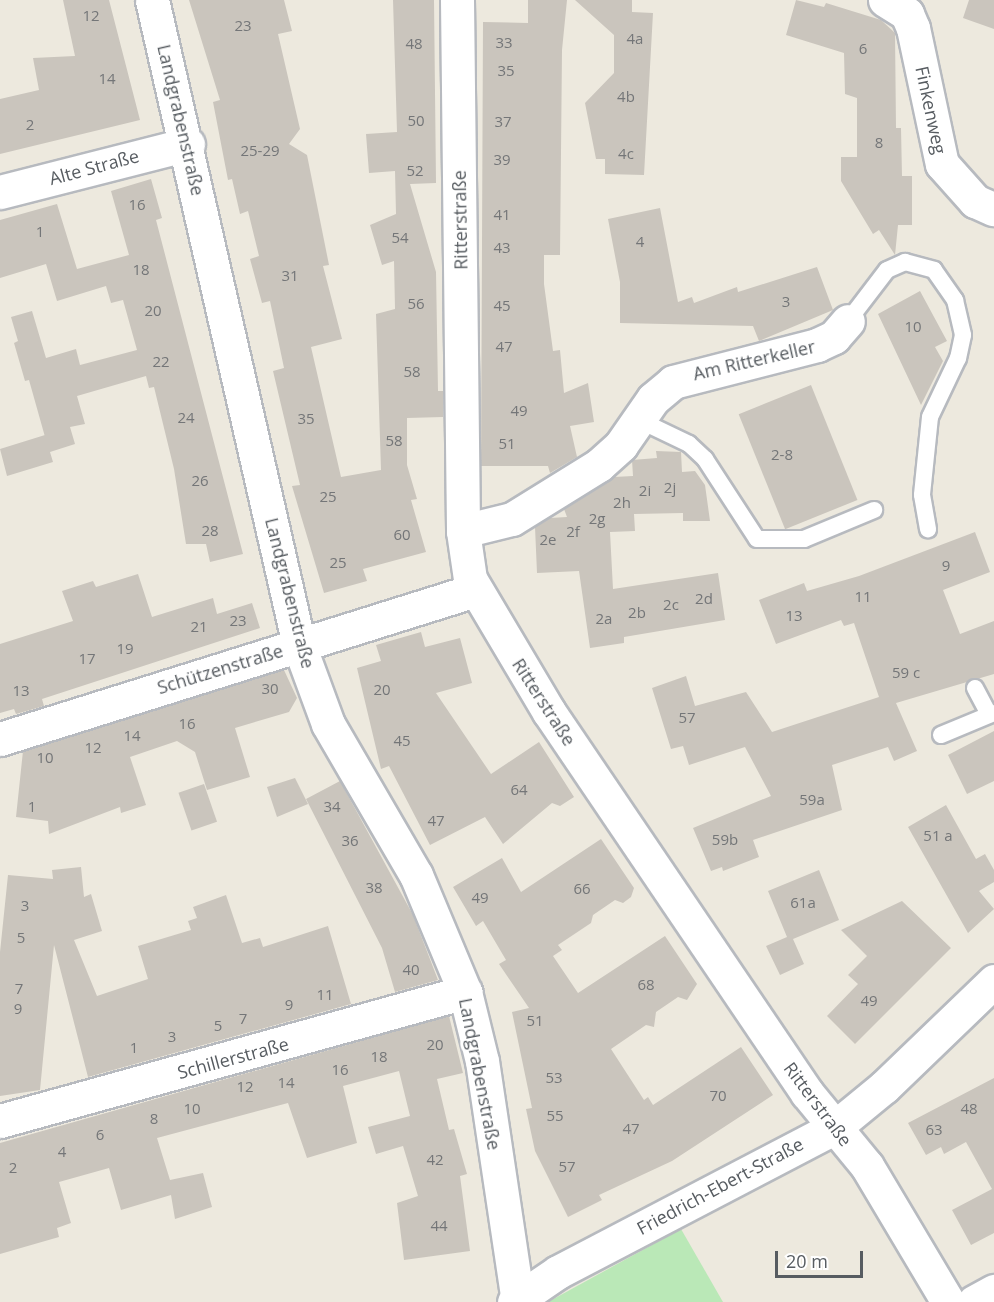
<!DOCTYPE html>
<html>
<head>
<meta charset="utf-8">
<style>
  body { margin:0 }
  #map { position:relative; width:994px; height:1302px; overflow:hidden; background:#ede9de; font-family:"Open Sans",sans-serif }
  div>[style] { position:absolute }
  .green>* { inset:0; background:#bae8b7 }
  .building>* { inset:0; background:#cac5bd; transform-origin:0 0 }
  .roads { filter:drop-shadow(2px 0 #b7babf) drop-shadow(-2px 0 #b7babf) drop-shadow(0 2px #b7babf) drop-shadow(0 -2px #b7babf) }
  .lane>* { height:16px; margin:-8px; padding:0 8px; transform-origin:8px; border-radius:8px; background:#fff }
  .street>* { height:33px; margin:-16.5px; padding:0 16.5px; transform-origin:16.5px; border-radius:16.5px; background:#fff }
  span { translate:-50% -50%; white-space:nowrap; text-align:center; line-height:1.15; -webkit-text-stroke:6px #fff; paint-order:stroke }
  .number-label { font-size:15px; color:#747678 }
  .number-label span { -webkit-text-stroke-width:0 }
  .street-label { font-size:18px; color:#575c61 }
  .scale { position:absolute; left:775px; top:1251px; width:88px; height:27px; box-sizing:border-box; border:3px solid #575c61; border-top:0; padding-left:8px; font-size:18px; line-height:21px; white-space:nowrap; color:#575c61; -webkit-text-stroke:4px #fff; paint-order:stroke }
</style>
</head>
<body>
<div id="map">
  <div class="green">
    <div style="clip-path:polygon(681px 1229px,723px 1302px,548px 1302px)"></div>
  </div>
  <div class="building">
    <div style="clip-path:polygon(63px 0,109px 0,140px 120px,0 154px,0 99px,39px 90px,33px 58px,75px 56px)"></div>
    <div style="clip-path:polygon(189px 0,284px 0,292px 31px,278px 34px,300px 129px,289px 144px,307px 155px,329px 265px,323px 266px,342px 339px,311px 347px,341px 477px,381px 470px,376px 314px,395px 309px,394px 261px,382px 265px,370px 225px,396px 214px,395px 171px,369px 173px,366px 134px,397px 132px,393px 0,434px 0,436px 183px,410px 184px,436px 272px,438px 391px,443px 391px,443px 417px,407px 418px,407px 465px,417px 499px,411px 500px,426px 552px,363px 569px,367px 581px,324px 593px,292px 486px,300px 485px,273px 371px,284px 368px,270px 301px,262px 303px,250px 259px,259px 256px,248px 211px,240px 214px,232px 179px,228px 180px,213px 102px,220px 100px)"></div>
    <div style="clip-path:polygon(528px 0,567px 0,562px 50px,560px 255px,544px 255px,544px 284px,553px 351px,560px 350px,564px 393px,588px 383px,594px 422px,570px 426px,577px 457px,550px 473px,548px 466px,481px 466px,483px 22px,528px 23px)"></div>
    <div style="clip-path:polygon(575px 0,632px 0,632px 12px,653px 13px,644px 175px,605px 174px,605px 159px,596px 159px,585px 103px,614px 73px,614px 35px)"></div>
    <div style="clip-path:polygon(796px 0,824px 7px,826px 3px,881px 20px,895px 33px,896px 128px,901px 128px,902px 176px,912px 176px,912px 225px,898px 225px,895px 255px,879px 230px,873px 234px,841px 181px,841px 157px,857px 157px,857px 98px,845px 94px,844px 53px,786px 35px)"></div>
    <div style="clip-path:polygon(969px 0,994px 0,994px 29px,963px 18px)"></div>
    <div style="clip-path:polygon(151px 179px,162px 218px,156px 220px,243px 554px,210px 562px,206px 544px,186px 544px,174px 469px,154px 387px,149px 388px,146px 376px,77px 396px,85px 424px,70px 427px,75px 444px,50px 452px,53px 462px,7px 476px,0 449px,45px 435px,47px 444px,29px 380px,25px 381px,14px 343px,18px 341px,11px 317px,32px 311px,46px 358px,76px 349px,80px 365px,137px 350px,123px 300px,111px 303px,106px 286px,57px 301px,46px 264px,0 278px,0 220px,57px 204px,77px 269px,129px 255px,111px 191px)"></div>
    <div style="clip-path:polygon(660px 208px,678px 302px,692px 297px,694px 303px,737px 287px,738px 292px,817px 267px,833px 310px,759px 341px,753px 326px,620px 323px,620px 282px,608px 219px)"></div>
    <div style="clip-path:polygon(920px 291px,947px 341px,935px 347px,943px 361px,921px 405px,878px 314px)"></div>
    <div style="left:811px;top:385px;width:124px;height:78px;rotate:68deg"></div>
    <div style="clip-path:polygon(656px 451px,681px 452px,682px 472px,695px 471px,705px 485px,710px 521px,683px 521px,683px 513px,634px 514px,635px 531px,610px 532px,613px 589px,718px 573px,725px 620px,624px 637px,624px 643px,590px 648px,579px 571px,537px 573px,535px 527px,550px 518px,567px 517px,564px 509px,614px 477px,633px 476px,632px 460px,657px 458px)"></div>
    <div style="clip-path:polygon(975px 532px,990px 572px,943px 590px,960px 634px,994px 621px,994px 674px,896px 703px,917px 751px,894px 761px,888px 747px,832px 765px,842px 810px,753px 840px,759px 857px,723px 871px,722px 867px,711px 871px,693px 828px,771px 796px,745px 747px,689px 765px,683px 746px,671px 749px,652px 688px,686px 676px,695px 706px,746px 692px,772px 732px,879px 697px,854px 623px,844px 626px,841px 620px,776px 644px,759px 600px,804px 583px,807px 591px,859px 576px)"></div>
    <div style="clip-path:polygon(138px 574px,152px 617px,213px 598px,217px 614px,252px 603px,260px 628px,42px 699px,44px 706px,16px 714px,14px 709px,0 713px,0 644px,73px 621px,62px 591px,93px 581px,96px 587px)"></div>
    <div style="clip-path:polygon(421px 632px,425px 647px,460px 638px,472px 683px,436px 693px,491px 774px,539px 742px,574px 797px,560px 806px,552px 803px,503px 844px,485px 817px,430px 845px,389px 766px,381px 769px,357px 668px,381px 661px,376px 645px)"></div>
    <div style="clip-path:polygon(284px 670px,297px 698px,289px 712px,235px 728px,250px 777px,207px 790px,195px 752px,177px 741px,130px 757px,146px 805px,121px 813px,120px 807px,49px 834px,48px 821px,16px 817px,23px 751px)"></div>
    <div style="clip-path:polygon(994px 731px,994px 781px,967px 794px,948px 755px)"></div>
    <div style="clip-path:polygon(295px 778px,308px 804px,277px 817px,267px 787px)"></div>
    <div style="clip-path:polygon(340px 781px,413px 915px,438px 980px,395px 992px,382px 948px,306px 799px)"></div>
    <div style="left:204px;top:784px;width:40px;height:27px;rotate:71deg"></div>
    <div style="clip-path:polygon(946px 805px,976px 859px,985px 854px,994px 870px,994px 882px,979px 891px,994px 909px,968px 933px,908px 827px)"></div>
    <div style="clip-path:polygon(601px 839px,634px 888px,631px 897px,623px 903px,615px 900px,593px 915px,591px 923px,558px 945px,562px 950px,553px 956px,578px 993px,665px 936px,697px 984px,687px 1000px,678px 997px,656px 1012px,654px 1027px,646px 1025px,611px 1049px,644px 1100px,648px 1097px,653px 1105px,741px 1047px,773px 1095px,672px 1161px,599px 1195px,602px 1200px,568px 1217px,535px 1151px,526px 1109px,532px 1108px,512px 1012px,529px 1008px,499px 964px,506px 960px,483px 921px,476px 926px,453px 887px,502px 858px,521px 892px)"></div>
    <div style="clip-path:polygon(81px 867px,84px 897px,91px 894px,102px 931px,74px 940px,97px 996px,148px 979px,138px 946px,191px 930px,188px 921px,197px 918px,193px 907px,226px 895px,242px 943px,260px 938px,263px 947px,328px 926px,351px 1004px,88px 1077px,54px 945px,40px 1090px,0 1096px,0 952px,8px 875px,53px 879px,52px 870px)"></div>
    <div style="clip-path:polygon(819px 870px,839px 920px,793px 939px,804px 964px,780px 975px,766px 946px,787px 937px,768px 891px)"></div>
    <div style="clip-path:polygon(902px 901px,951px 948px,855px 1044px,827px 1016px,858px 984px,848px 975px,867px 956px,841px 930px)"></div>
    <div style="clip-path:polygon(449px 1016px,463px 1073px,437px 1079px,449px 1130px,454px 1129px,467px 1174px,460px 1176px,470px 1251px,404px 1260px,397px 1203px,418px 1196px,403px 1146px,376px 1154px,368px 1127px,410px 1116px,399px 1071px,343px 1086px,357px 1143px,307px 1158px,288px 1103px,157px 1138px,170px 1180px,203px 1173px,212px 1207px,175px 1219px,171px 1195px,121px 1210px,109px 1168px,59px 1182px,71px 1223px,57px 1228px,59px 1237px,0 1254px,0 1143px)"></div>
    <div style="clip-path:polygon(994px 1078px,994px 1233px,971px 1245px,952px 1210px,992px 1189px,966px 1142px,944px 1154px,941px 1147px,926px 1155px,908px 1123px)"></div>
  </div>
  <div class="roads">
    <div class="lane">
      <div style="left:848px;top:321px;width:64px;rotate:-52.6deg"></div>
      <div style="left:887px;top:270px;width:20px;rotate:-24deg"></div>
      <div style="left:905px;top:262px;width:30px;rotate:15deg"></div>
      <div style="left:934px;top:270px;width:37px;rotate:55deg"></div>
      <div style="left:955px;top:300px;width:36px;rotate:77deg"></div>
      <div style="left:963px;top:335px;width:24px;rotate:102deg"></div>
      <div style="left:958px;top:358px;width:65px;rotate:115.4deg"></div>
      <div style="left:930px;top:417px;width:78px;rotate:95.9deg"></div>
      <div style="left:922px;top:495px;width:35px;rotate:80deg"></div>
      <div style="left:639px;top:420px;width:55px;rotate:25.6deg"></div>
      <div style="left:689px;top:444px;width:22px;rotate:43deg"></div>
      <div style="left:705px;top:459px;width:95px;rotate:57deg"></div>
      <div style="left:757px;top:539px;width:47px"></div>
      <div style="left:804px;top:539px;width:76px;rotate:-22.5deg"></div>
      <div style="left:975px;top:688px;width:30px;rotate:62deg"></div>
      <div style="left:941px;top:735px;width:57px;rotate:-22.5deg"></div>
    </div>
    <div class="street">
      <div style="left:152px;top:0;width:662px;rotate:77.16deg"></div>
      <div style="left:299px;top:645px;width:84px;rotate:69.8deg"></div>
      <div style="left:328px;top:724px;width:175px;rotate:59.8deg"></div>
      <div style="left:416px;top:875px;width:127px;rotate:67.3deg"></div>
      <div style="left:465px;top:992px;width:71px;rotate:76.2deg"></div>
      <div style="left:482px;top:1061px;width:244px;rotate:81.5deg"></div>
      <div style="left:457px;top:0;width:531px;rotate:89.35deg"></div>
      <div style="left:463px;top:531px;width:49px;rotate:81.7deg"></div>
      <div style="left:470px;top:579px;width:155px;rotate:59.3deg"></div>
      <div style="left:549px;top:712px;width:460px;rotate:55.9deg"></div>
      <div style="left:807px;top:1093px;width:94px;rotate:50.6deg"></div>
      <div style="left:867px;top:1166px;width:158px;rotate:59.2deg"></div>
      <div style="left:885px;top:0;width:26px;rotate:32deg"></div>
      <div style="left:907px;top:14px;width:15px;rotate:67deg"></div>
      <div style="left:913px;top:28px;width:139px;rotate:78deg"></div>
      <div style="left:942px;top:164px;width:50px;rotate:48.3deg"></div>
      <div style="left:975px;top:201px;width:20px;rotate:24deg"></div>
      <div style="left:0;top:192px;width:194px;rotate:-14.3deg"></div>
      <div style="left:463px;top:531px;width:50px;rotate:-13.8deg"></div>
      <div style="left:512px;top:519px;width:102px;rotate:-31.8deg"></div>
      <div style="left:599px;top:465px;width:30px;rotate:-42deg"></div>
      <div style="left:621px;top:445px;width:56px;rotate:-55.2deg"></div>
      <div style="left:653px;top:399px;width:26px;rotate:-40deg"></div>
      <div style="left:673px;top:382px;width:149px;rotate:-14.4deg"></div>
      <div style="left:817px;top:345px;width:19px;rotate:-25deg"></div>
      <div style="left:834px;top:337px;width:21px;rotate:-49deg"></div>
      <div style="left:0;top:739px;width:498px;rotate:-17.4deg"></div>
      <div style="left:0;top:1121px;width:483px;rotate:-15.5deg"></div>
      <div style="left:514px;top:1302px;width:53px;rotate:-34.3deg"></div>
      <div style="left:558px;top:1272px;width:311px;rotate:-27.6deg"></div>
      <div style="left:834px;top:1128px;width:65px;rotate:-39.4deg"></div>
      <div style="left:884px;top:1087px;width:153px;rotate:-43.9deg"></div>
      <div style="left:974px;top:1302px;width:23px;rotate:-29deg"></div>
    </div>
  </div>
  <div class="number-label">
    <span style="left:91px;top:16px">12</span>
    <span style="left:243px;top:26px">23</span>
    <span style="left:635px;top:39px">4a</span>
    <span style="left:504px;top:43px">33</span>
    <span style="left:414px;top:44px">48</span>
    <span style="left:863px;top:49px">6</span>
    <span style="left:506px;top:71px">35</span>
    <span style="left:107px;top:79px">14</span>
    <span style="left:626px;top:97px">4b</span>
    <span style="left:416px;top:121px">50</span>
    <span style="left:503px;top:122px">37</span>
    <span style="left:30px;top:125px">2</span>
    <span style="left:879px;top:143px">8</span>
    <span style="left:260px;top:151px">25-29</span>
    <span style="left:626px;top:154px">4c</span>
    <span style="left:502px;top:160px">39</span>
    <span style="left:415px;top:171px">52</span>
    <span style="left:137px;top:205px">16</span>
    <span style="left:502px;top:215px">41</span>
    <span style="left:40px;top:232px">1</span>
    <span style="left:400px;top:238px">54</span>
    <span style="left:640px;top:242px">4</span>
    <span style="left:502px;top:248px">43</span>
    <span style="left:141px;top:270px">18</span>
    <span style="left:290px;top:276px">31</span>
    <span style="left:786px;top:302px">3</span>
    <span style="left:416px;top:304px">56</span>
    <span style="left:502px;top:306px">45</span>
    <span style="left:153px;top:311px">20</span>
    <span style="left:913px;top:327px">10</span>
    <span style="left:504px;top:347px">47</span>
    <span style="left:161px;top:362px">22</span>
    <span style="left:412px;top:372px">58</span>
    <span style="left:519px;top:411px">49</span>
    <span style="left:186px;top:418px">24</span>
    <span style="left:306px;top:419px">35</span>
    <span style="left:394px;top:441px">58</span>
    <span style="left:507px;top:444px">51</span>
    <span style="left:782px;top:455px">2-8</span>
    <span style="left:200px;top:481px">26</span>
    <span style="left:670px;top:488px">2j</span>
    <span style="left:645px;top:491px">2i</span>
    <span style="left:328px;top:497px">25</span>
    <span style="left:622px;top:503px">2h</span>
    <span style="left:597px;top:519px">2g</span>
    <span style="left:210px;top:531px">28</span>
    <span style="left:573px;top:532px">2f</span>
    <span style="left:402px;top:535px">60</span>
    <span style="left:548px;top:540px">2e</span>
    <span style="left:338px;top:563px">25</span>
    <span style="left:946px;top:566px">9</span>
    <span style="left:863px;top:597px">11</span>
    <span style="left:704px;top:599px">2d</span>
    <span style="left:671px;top:605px">2c</span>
    <span style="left:637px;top:613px">2b</span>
    <span style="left:794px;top:616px">13</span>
    <span style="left:604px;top:619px">2a</span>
    <span style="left:238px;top:621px">23</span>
    <span style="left:199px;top:627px">21</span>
    <span style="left:125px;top:649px">19</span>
    <span style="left:87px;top:659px">17</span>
    <span style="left:906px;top:673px">59 c</span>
    <span style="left:270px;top:689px">30</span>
    <span style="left:382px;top:690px">20</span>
    <span style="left:21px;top:691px">13</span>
    <span style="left:687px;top:718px">57</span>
    <span style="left:187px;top:724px">16</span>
    <span style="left:132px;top:736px">14</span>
    <span style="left:402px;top:741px">45</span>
    <span style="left:93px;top:748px">12</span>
    <span style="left:45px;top:758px">10</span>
    <span style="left:519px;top:790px">64</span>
    <span style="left:812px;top:800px">59a</span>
    <span style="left:32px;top:807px">1</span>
    <span style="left:332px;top:807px">34</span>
    <span style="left:436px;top:821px">47</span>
    <span style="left:938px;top:836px">51 a</span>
    <span style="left:725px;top:840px">59b</span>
    <span style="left:350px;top:841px">36</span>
    <span style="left:374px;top:888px">38</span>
    <span style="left:582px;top:889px">66</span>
    <span style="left:480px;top:898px">49</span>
    <span style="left:803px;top:903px">61a</span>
    <span style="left:25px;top:906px">3</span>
    <span style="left:21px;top:938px">5</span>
    <span style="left:411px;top:970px">40</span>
    <span style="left:646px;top:985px">68</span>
    <span style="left:19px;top:989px">7</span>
    <span style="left:325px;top:995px">11</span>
    <span style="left:869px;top:1001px">49</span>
    <span style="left:289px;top:1005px">9</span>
    <span style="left:18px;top:1009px">9</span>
    <span style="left:243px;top:1019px">7</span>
    <span style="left:535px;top:1021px">51</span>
    <span style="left:218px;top:1026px">5</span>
    <span style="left:172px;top:1037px">3</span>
    <span style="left:435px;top:1045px">20</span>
    <span style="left:134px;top:1048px">1</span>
    <span style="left:379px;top:1057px">18</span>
    <span style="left:340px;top:1070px">16</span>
    <span style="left:554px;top:1078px">53</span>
    <span style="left:286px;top:1083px">14</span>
    <span style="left:245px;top:1087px">12</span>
    <span style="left:718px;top:1096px">70</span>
    <span style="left:192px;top:1109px">10</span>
    <span style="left:969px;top:1109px">48</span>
    <span style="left:555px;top:1116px">55</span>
    <span style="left:154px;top:1119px">8</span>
    <span style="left:631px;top:1129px">47</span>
    <span style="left:934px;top:1130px">63</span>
    <span style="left:100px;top:1135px">6</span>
    <span style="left:62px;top:1152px">4</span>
    <span style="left:435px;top:1160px">42</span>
    <span style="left:567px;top:1167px">57</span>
    <span style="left:13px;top:1168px">2</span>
    <span style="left:439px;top:1226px">44</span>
  </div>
  <div class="street-label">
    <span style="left:931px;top:110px;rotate:78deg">Finkenweg</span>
    <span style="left:181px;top:120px;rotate:77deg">Landgrabenstraße</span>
    <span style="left:94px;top:167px;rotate:-15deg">Alte Straße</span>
    <span style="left:460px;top:220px;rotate:-91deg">Ritterstraße</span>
    <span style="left:754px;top:360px;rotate:-13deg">Am Ritterkeller</span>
    <span style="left:290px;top:593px;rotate:76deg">Landgrabenstraße</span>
    <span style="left:220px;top:669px;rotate:-17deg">Schützenstraße</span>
    <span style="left:544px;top:702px;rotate:57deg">Ritterstraße</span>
    <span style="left:233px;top:1058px;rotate:-15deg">Schillerstraße</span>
    <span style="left:480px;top:1074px;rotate:79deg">Landgrabenstraße</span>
    <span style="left:818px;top:1104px;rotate:53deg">Ritterstraße</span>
    <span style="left:720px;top:1186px;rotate:-28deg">Friedrich-Ebert-Straße</span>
  </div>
  <div class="scale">20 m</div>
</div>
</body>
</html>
